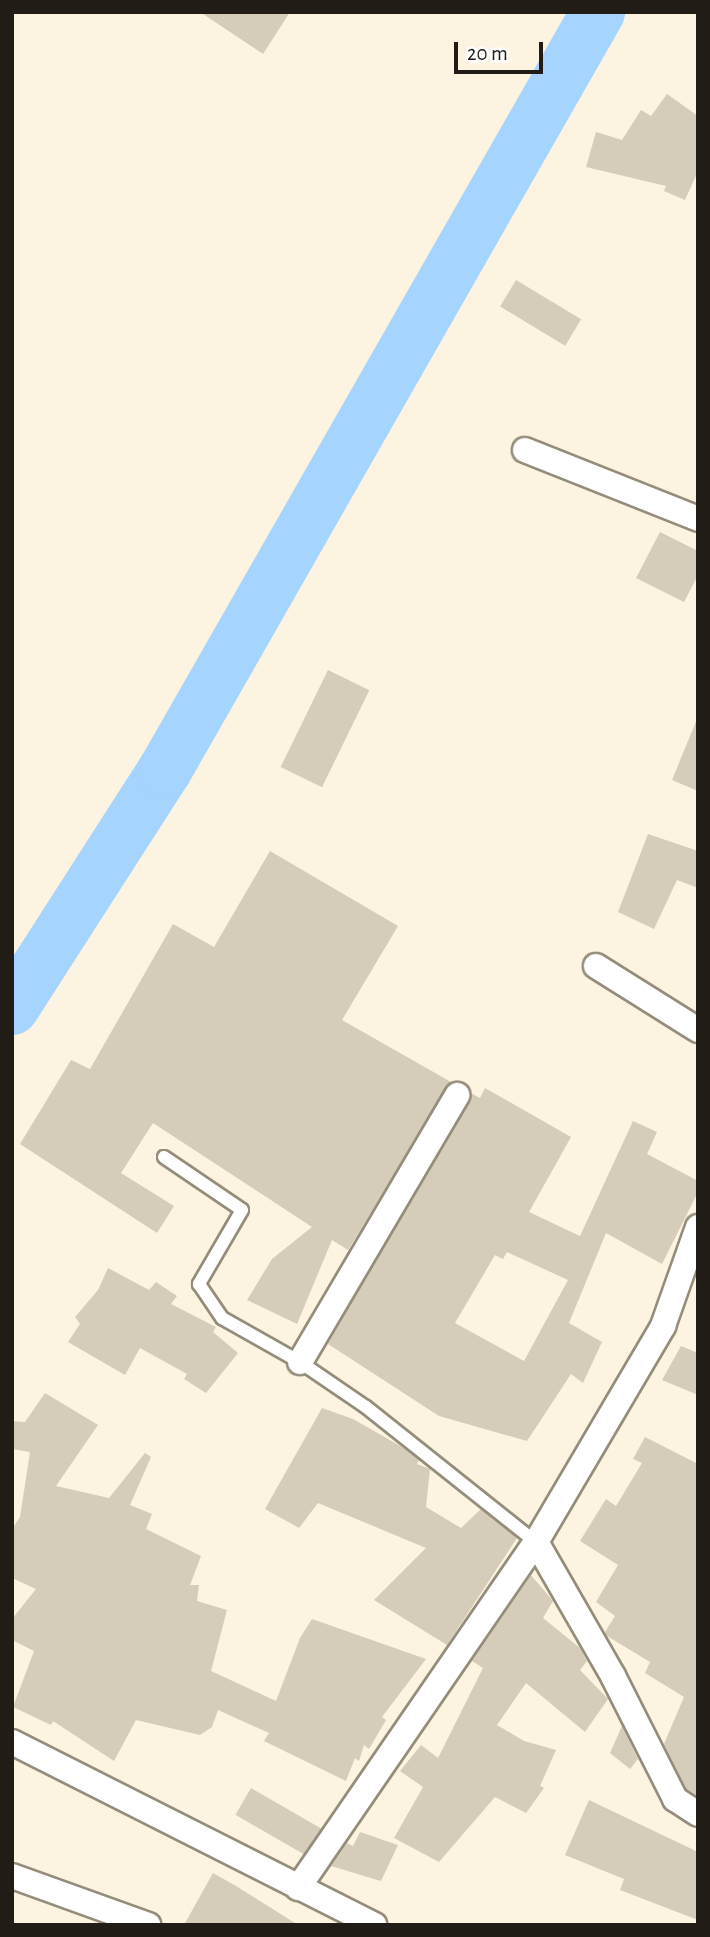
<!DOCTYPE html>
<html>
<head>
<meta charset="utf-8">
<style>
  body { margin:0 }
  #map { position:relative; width:710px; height:1937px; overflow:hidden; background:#fcf3e0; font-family:"Alegreya Sans",sans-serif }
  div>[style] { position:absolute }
  .river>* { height:54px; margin:-27px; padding:0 27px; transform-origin:27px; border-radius:27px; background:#a5d4fe }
  .building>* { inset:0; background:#d5ccb9; transform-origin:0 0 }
  .roads { filter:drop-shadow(2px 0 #958d7b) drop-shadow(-2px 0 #958d7b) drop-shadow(0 2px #958d7b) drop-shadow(0 -2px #958d7b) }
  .lane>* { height:12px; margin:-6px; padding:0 6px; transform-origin:6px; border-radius:6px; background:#fff }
  .street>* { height:24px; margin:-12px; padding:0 12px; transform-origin:12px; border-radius:12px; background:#fff }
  span { translate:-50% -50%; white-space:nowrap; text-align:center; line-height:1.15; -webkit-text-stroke:7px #fff; paint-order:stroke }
  .frame { position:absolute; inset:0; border:14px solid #211d16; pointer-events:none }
  .scale { position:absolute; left:454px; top:42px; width:89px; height:32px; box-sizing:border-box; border:4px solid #211d16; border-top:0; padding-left:9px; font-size:21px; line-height:24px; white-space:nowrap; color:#211d16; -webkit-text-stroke:5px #fff; paint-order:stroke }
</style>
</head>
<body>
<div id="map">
  <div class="river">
    <div style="left:12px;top:1008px;width:283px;rotate:-57.3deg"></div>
    <div style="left:165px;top:770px;width:873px;rotate:-60.26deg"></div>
  </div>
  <div class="building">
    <div style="clip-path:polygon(200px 12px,290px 12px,263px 54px)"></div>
    <div style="clip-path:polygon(667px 94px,698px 116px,698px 171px,685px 200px,664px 191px,666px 186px,586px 167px,596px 132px,622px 140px,641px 110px,651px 116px)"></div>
    <div style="left:516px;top:280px;width:76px;height:31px;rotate:31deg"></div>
    <div style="clip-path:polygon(660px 532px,698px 551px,698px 575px,684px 602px,636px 578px)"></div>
    <div style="left:328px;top:670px;width:46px;height:108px;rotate:26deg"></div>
    <div style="clip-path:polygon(697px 719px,698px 719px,698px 791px,672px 780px)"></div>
    <div style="clip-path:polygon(648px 834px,698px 851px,698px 888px,677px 880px,654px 929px,618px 912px)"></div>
    <div style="clip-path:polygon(270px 851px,398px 926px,342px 1020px,451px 1082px,348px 1250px,332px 1240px,297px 1324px,247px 1300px,272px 1259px,312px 1227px,153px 1123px,121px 1173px,174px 1206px,157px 1233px,20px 1144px,71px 1060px,90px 1069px,173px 924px,214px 947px)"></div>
    <div style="clip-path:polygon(evenodd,485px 1088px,571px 1137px,529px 1212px,580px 1236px,633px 1121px,657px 1132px,647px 1154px,698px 1181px,698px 1192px,662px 1264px,606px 1233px,569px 1323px,602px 1342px,583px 1383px,571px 1374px,527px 1441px,439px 1416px,328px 1344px,471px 1093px,480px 1098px,485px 1088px,507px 1252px,568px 1280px,524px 1361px,455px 1323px,495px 1255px,503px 1259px,507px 1252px)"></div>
    <div style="clip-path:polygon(108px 1268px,149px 1290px,156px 1282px,177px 1296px,171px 1304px,216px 1327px,213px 1332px,238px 1353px,206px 1393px,184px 1379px,187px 1374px,140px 1348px,125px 1375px,68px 1342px,80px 1324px,75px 1317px,98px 1290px)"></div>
    <div style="clip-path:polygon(681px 1346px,698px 1353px,698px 1395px,662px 1380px)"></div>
    <div style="clip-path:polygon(45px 1393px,98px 1425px,56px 1486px,109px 1498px,145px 1453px,151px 1457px,130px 1505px,152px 1514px,146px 1529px,201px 1556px,190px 1585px,199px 1585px,197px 1601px,227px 1610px,211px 1671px,276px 1701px,300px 1638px,312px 1619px,426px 1659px,382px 1717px,386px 1720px,369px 1749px,364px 1745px,359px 1761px,355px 1758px,346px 1781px,264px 1741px,269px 1733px,218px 1710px,212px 1727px,200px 1735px,136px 1720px,114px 1761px,53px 1721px,51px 1725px,13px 1707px,34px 1651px,12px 1640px,12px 1619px,36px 1589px,12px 1578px,12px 1529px,20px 1517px,30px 1452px,12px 1449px,12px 1421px,25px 1422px)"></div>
    <div style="clip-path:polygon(322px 1408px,353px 1419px,402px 1447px,419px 1460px,417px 1464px,430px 1469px,426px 1507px,461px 1528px,481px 1509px,517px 1538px,447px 1645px,374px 1600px,426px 1548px,318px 1503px,299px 1528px,265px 1509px)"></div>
    <div style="clip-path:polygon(645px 1437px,698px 1464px,698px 1796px,686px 1789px,664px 1744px,684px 1697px,645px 1673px,650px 1662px,607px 1636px,605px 1632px,615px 1616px,596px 1602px,618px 1565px,580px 1541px,606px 1499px,616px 1506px,642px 1463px,633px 1459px)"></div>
    <div style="clip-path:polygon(531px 1575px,553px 1601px,543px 1618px,580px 1648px,587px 1661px,580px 1670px,608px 1699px,585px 1732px,526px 1683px,497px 1725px,524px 1741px,556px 1750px,540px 1786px,544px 1788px,526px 1813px,495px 1797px,439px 1862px,394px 1838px,423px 1787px,400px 1771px,421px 1745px,438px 1758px,483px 1668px,472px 1661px)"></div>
    <div style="clip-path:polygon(622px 1726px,638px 1759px,630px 1769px,610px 1753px)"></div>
    <div style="left:251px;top:1788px;width:81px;height:31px;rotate:30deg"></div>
    <div style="clip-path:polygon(589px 1800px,698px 1852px,698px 1920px,620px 1890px,624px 1879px,565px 1855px)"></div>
    <div style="clip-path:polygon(360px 1832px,398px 1845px,381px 1881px,331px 1866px,347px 1843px,353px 1846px)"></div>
    <div style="clip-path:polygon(213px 1873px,236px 1886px,298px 1925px,184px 1925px)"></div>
  </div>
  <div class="roads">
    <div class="lane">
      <div style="left:164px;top:1157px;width:94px;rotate:34.2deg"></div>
      <div style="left:242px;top:1210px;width:86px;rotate:120.2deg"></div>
      <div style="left:199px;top:1284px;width:41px;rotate:55.9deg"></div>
      <div style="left:222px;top:1318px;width:90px;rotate:29.4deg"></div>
      <div style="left:300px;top:1362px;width:80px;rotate:34.3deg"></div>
      <div style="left:366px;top:1407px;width:217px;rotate:38.5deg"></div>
    </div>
    <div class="street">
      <div style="left:525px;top:450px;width:186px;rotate:21.7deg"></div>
      <div style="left:596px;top:966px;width:120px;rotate:32.1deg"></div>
      <div style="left:300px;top:1362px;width:310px;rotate:-59.5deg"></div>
      <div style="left:536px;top:1542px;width:155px;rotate:60.1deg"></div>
      <div style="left:613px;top:1676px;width:138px;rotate:63.2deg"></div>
      <div style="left:675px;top:1799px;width:27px;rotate:33deg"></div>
      <div style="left:12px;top:1742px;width:406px;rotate:26.8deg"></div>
      <div style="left:12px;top:1876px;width:145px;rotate:19.8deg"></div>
      <div style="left:298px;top:1888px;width:420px;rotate:-55.5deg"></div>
      <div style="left:536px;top:1542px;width:251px;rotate:-59.5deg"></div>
      <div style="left:663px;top:1326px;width:105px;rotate:-70.5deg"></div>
    </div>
  </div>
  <div class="frame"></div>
  <div class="scale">20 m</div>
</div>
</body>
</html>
